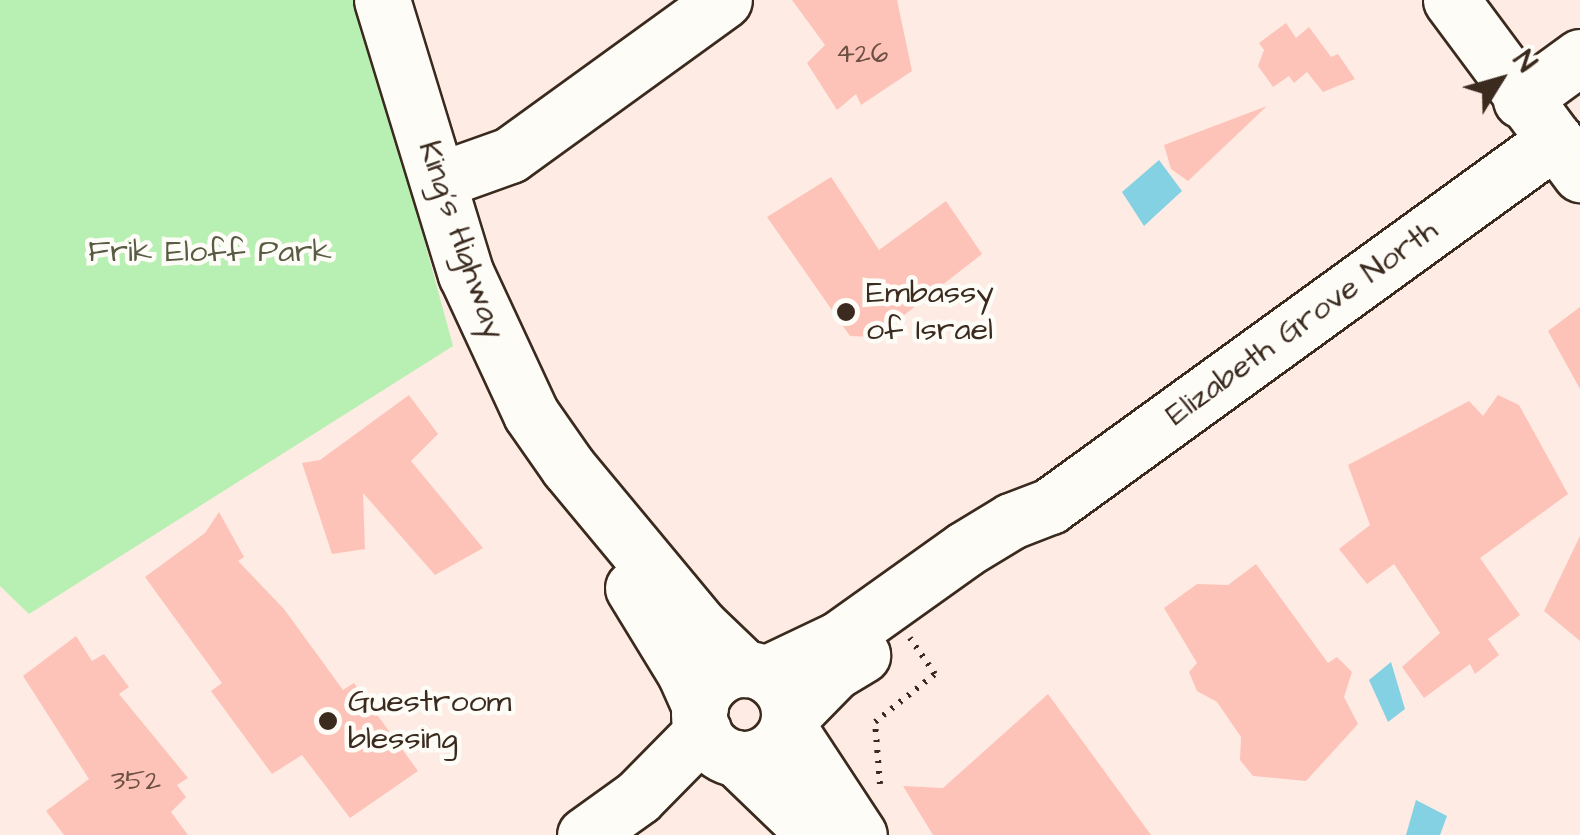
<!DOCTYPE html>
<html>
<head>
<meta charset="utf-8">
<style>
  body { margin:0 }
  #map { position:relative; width:1580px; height:835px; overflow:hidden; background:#fdebe4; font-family:"Architects Daughter",sans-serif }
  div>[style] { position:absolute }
  .green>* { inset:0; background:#b8efb2 }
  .water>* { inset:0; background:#84d1e3 }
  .building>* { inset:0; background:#fec3b8 }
  .path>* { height:6px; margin-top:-3px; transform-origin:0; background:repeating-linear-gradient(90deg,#3b2a1e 0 2.5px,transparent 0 10.5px) }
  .roads { filter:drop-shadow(2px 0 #3b2a1e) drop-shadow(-2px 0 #3b2a1e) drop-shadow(0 2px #3b2a1e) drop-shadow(0 -2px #3b2a1e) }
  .minor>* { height:55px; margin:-27.5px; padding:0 27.5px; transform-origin:27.5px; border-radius:27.5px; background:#fdfcf7 }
  .minor>.ring { margin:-27.5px; padding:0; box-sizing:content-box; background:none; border:55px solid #fdfcf7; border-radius:50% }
  .dots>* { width:28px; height:28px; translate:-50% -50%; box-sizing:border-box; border:5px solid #fdfcf7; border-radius:50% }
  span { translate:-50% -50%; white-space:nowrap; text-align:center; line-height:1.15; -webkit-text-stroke:9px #fdfcf7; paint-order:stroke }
  .number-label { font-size:28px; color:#6c5044 }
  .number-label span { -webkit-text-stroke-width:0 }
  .street-label { font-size:32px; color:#3b2a1e }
  .park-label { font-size:32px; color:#5a5b43 }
  .poi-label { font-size:32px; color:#3b2a1e }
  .left { translate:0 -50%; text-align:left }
  .north { position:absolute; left:1450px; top:30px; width:100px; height:100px; -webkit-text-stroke:8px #fdfcf7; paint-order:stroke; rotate:53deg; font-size:28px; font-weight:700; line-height:40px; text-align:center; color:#3b2a1e }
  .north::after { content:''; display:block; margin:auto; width:35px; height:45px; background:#3b2a1e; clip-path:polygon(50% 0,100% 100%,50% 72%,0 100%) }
</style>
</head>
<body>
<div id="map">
  <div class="green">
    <div style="clip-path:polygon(0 0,359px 0,453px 346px,29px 614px,0 586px)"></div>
  </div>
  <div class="water">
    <div style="clip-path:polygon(1159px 160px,1182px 191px,1144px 226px,1122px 192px)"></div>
    <div style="clip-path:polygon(1391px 662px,1405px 709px,1388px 722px,1369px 680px)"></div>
    <div style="clip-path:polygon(1416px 800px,1447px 816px,1440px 835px,1406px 835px)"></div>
  </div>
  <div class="building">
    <div style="clip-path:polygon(792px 0,897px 0,912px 71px,861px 105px,856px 94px,837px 110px,807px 63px,825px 45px)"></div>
    <div style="clip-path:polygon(1286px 23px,1296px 38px,1309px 27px,1331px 57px,1338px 54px,1355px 79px,1323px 92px,1307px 72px,1294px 83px,1289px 76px,1273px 87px,1258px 66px,1264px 50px,1259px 43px)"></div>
    <div style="clip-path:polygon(1267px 106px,1188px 181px,1171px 169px,1164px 145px)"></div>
    <div style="clip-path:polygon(831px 177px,879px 250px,946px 201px,982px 254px,876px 337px,850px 336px,767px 217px)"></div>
    <div style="clip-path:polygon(1580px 307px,1580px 389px,1548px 331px)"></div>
    <div style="clip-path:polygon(409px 395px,438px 434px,411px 461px,483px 548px,435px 575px,363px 493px,365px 549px,332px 554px,302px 463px,320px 460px)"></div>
    <div style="clip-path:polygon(1498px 395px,1519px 405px,1568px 494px,1480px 558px,1520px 615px,1488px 639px,1499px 655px,1475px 674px,1470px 664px,1424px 698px,1402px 667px,1440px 633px,1394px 564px,1367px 584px,1339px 549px,1370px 525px,1348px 465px,1469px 401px,1483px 416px)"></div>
    <div style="clip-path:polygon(219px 512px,244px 557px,238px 561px,284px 609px,343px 690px,354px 683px,418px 771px,350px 818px,302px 755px,272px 774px,211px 691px,222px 683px,145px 577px,205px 533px)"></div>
    <div style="clip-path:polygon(1580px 536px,1580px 641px,1544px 611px)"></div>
    <div style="clip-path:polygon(1256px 564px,1328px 663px,1337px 657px,1352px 672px,1344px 697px,1358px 724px,1306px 781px,1253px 776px,1240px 760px,1241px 737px,1217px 702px,1197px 691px,1189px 672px,1197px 663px,1164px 608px,1197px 584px,1228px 585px)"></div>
    <div style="clip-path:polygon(76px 636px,92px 661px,104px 654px,129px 687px,119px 694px,188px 778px,177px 785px,186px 797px,171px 812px,188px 835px,64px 835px,46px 811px,89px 779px,23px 676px)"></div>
    <div style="clip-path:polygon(1048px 694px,1151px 835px,933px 835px,903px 786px,943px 788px)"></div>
  </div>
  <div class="path">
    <div style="left:880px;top:784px;width:62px;rotate:-94.6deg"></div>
    <div style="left:875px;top:722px;width:77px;rotate:-38.7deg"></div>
    <div style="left:935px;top:674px;width:44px;rotate:-124.8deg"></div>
  </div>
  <div class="roads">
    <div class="minor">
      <div style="left:382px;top:0;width:287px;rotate:73deg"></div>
      <div style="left:466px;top:274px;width:154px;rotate:65.1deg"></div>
      <div style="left:531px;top:414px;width:65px;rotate:55.1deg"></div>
      <div style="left:568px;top:467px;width:208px;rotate:50.3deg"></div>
      <div style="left:701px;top:627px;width:61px;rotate:43.7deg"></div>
      <div style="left:1451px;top:0;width:217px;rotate:53.4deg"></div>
      <div style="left:1521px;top:100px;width:73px;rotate:-36.1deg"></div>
      <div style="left:440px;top:180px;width:74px;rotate:-19.7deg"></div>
      <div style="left:510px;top:155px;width:264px;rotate:-35.9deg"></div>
      <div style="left:633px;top:588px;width:100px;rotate:58.5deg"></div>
      <div style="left:685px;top:673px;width:37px;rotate:66deg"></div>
      <div class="ring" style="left:699px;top:669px;width:35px;height:35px"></div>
      <div style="left:765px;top:674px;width:82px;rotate:-25.3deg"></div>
      <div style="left:839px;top:639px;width:155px;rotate:-35.5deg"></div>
      <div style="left:965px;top:549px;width:54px;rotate:-31.3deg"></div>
      <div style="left:1011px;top:521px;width:42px;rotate:-21deg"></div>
      <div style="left:1050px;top:506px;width:624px;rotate:-35.93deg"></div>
      <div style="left:789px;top:718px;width:64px;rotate:-45.6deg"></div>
      <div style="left:834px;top:672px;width:33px;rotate:-31deg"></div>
      <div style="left:788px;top:727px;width:129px;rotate:56.7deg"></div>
      <div style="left:736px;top:758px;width:111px;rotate:43.9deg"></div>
      <div style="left:585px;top:835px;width:65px;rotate:-35.6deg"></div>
      <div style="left:638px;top:797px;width:93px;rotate:-45.4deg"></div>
    </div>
  </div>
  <div class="dots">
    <div style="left:846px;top:312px;background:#3b2a1e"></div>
    <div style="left:328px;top:721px;background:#3b2a1e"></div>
  </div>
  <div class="number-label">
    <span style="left:862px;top:54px">426</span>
    <span style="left:136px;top:781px">352</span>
  </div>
  <div class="street-label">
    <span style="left:461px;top:240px;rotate:71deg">King's Highway</span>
    <span style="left:1302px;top:323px;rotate:-36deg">Elizabeth Grove North</span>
  </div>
  <div class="park-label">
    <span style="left:210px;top:252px">Frik Eloff Park</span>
  </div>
  <div class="poi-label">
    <span class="left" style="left:866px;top:312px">Embassy<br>of Israel</span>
    <span class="left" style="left:348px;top:721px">Guestroom<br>blessing</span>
  </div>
  <div class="north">N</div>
</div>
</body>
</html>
